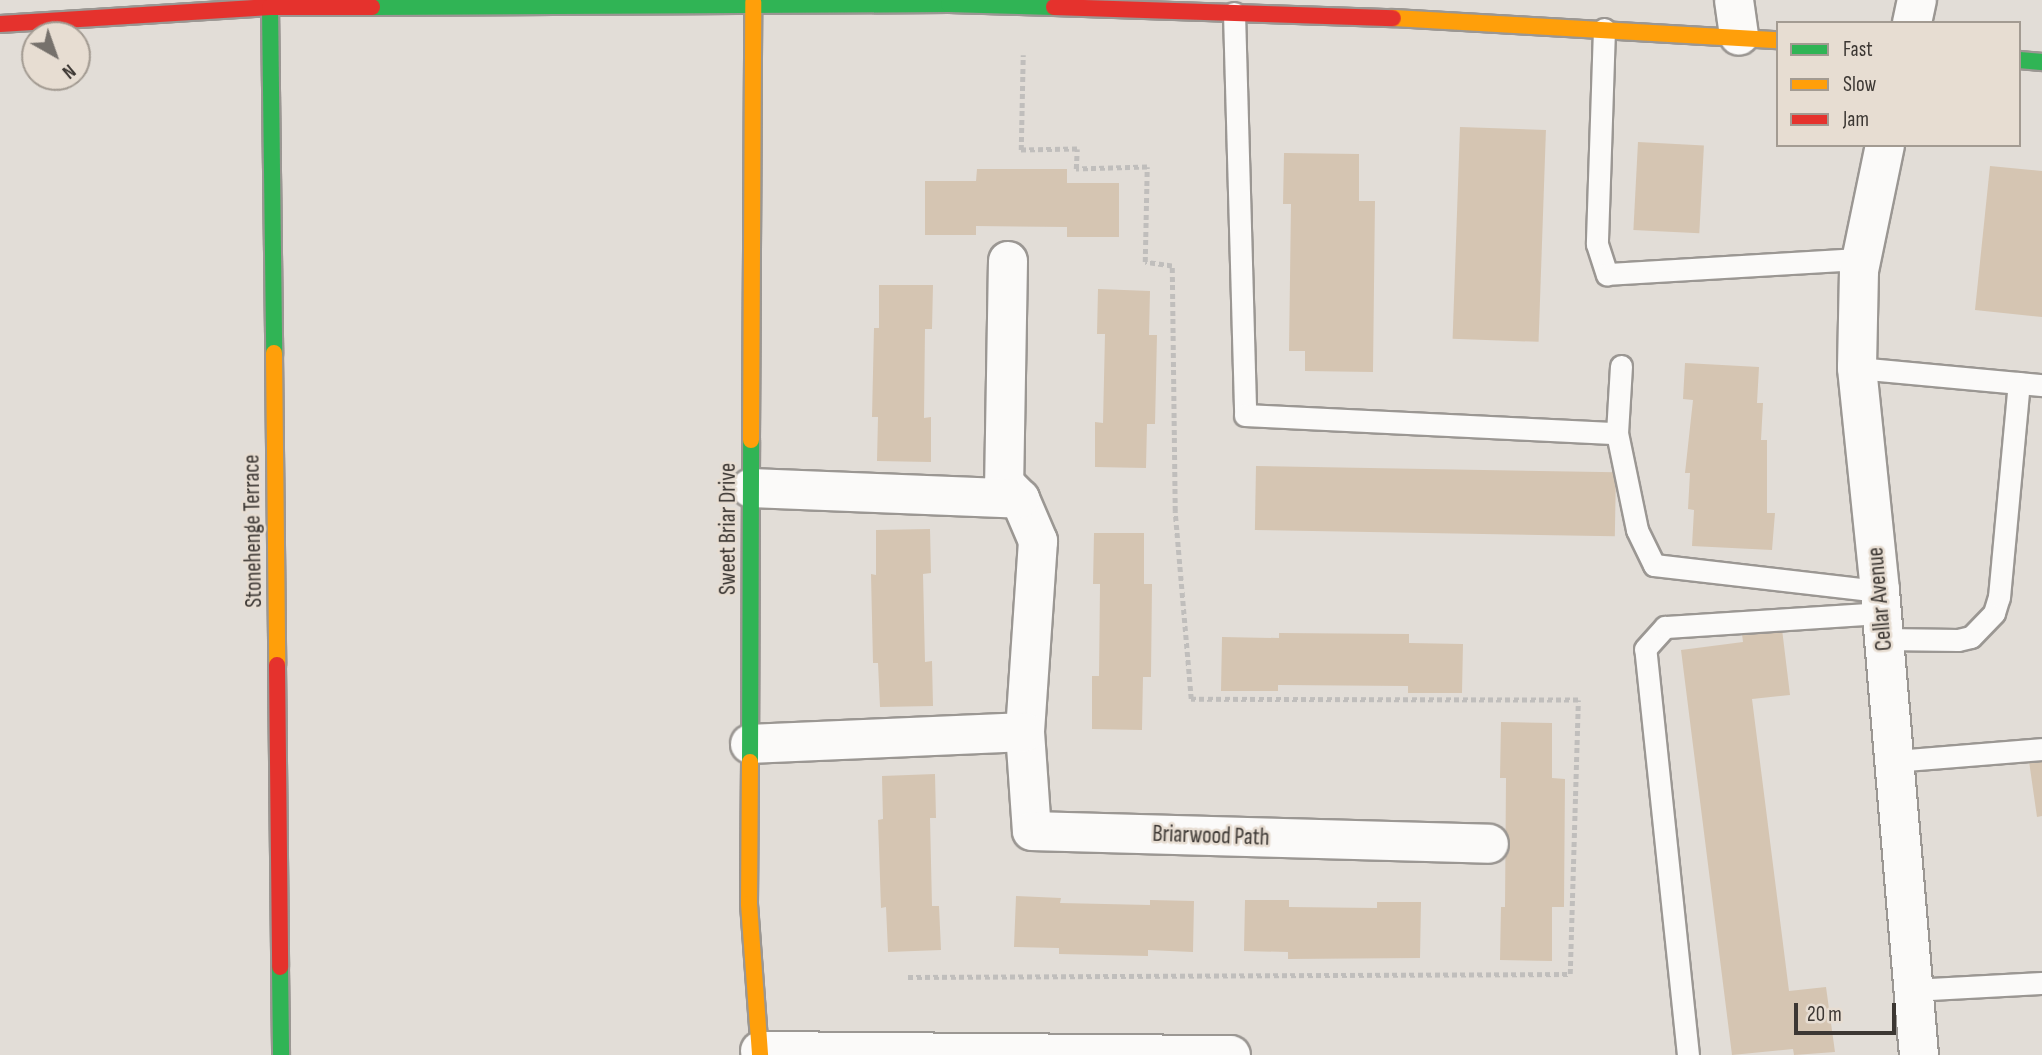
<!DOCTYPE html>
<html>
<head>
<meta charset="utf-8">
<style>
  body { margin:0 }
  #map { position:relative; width:2042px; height:1055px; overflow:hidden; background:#e2ddd7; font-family:"Sofia Sans Condensed",sans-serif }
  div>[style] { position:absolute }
  .building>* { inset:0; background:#d5c5b2; transform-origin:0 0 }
  .path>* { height:4.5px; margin-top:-2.25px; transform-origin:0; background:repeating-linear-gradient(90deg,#c0bebc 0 5px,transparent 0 8.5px) }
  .roads { filter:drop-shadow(2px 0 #9b9793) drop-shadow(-2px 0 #9b9793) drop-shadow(0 2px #9b9793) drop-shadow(0 -2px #9b9793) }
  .lane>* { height:21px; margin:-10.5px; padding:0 10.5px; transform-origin:10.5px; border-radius:10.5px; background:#fbfaf9 }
  .street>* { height:38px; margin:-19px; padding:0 19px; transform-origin:19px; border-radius:19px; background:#fbfaf9 }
  .fast>* { height:16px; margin:-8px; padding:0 8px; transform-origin:8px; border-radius:8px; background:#30b455 }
  .slow>* { height:16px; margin:-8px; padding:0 8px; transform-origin:8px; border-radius:8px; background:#ff9f0a }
  .jam>* { height:16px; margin:-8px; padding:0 8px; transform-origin:8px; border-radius:8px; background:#e5322d }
  span { translate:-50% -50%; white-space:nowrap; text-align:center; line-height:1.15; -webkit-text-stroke:5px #e7ddd2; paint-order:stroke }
  .street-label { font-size:23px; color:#3c3733 }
  .legend { position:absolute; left:1776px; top:21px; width:245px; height:126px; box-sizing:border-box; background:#e7ddd2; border:2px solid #a39b92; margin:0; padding:9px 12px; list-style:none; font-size:21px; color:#3c3733 }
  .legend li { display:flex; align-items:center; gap:14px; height:35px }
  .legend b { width:35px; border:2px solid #a39b92 }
  .north { position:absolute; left:21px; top:21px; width:70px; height:70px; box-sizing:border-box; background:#e7ddd2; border:2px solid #a39b92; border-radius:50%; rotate:140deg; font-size:19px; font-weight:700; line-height:28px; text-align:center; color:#3c3733 }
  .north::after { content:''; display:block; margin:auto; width:24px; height:32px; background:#76716c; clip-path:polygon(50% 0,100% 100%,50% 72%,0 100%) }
  .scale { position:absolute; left:1794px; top:1003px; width:102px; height:32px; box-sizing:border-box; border:4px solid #3c3733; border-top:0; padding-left:9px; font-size:21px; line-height:24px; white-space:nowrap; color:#3c3733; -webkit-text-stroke:5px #e7ddd2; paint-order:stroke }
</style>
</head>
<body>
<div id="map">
  <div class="building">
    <div style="left:1460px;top:127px;width:86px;height:212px;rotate:2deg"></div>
    <div style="left:1638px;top:142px;width:66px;height:88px;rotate:3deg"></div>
    <div style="clip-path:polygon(1284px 153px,1359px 154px,1359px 201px,1375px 201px,1373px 372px,1305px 371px,1305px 351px,1289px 351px,1291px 204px,1283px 204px)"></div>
    <div style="clip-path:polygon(1990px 166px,2042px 171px,2042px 317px,1975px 310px)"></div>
    <div style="clip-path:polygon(977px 169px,1067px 169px,1067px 183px,1119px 183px,1119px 237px,1067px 237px,1067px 227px,976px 226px,976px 235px,925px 235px,925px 181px,976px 181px)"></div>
    <div style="clip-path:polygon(879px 285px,933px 285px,932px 329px,925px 329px,924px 418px,931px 417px,931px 462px,877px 461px,878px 417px,872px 417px,874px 328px,879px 328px)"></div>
    <div style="clip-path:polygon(1098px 289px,1150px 291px,1149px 335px,1157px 335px,1155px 424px,1147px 424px,1146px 468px,1095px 467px,1095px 422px,1103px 423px,1105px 334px,1097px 334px)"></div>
    <div style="clip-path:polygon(1685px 363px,1759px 367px,1757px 403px,1763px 403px,1761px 440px,1767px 440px,1767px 513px,1775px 513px,1772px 550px,1692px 546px,1694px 510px,1688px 509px,1690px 473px,1685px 473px,1693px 400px,1683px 399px)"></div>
    <div style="left:1256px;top:466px;width:360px;height:64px;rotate:1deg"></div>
    <div style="clip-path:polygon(930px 529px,931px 573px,923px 574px,925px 662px,932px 661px,933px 706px,880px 707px,878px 663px,873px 663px,871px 574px,876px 575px,876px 530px)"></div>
    <div style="clip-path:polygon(1094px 533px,1144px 533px,1144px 584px,1152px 584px,1151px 677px,1143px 677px,1142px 730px,1092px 729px,1092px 676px,1099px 676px,1100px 584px,1093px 584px)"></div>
    <div style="clip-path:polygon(1782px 629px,1790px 695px,1752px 699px,1789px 991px,1826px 987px,1835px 1052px,1794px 1055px,1793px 1049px,1732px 1055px,1681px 650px,1743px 642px,1742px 634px)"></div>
    <div style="clip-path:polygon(1279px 633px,1409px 634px,1409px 643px,1463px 644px,1462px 693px,1408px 693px,1408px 686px,1278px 685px,1278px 691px,1221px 691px,1222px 637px,1279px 638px)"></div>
    <div style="clip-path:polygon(1501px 722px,1552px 723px,1552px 778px,1565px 779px,1564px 907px,1552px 907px,1552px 961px,1500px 960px,1501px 907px,1505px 907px,1506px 778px,1500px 778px)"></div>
    <div style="clip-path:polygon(2042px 759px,2042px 816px,2037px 817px,2029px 761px)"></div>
    <div style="clip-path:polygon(935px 774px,936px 818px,930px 818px,932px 906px,939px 906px,941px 950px,888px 952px,886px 907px,881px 908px,878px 820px,883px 819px,882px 776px)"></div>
    <div style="clip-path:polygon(1016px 896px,1061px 898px,1060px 903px,1150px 905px,1150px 900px,1194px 901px,1193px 952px,1148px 950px,1148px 956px,1059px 954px,1059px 948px,1014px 947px)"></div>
    <div style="clip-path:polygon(1245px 900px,1289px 900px,1289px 907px,1377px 908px,1377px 902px,1421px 902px,1420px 958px,1288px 959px,1288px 952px,1244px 951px)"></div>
  </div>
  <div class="path">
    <div style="left:908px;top:977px;width:662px;rotate:-0.26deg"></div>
    <div style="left:1570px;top:974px;width:274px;rotate:-88.3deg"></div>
    <div style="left:1578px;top:700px;width:387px;rotate:-179.9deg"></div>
    <div style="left:1191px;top:699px;width:189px;rotate:-94.9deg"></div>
    <div style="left:1175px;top:511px;width:245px;rotate:-90.7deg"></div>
    <div style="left:1172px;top:266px;width:27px;rotate:-172deg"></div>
    <div style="left:1145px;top:262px;width:95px;rotate:-88.8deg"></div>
    <div style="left:1147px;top:167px;width:71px;rotate:178.4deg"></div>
    <div style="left:1076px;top:169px;width:20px;rotate:-87deg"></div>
    <div style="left:1077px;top:149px;width:56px;rotate:179deg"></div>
    <div style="left:1021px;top:150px;width:95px;rotate:-88.8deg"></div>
  </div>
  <div class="roads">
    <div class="lane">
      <div style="left:1234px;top:13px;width:402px;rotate:88.4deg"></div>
      <div style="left:1245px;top:415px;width:372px;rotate:2.8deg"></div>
      <div style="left:1604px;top:29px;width:215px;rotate:91.9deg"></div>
      <div style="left:1597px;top:244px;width:32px;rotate:72deg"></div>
      <div style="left:1607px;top:274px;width:254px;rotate:-3.4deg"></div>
      <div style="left:1621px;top:366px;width:67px;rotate:93.4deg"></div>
      <div style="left:1617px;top:433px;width:99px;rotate:78.3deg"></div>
      <div style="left:1637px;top:530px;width:39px;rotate:64deg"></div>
      <div style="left:1654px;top:565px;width:227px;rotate:6.6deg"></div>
      <div style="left:1857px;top:368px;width:186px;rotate:5.3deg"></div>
      <div style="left:1884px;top:639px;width:74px;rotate:0.8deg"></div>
      <div style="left:1958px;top:640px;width:13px;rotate:-13deg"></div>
      <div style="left:1971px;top:637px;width:33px;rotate:-46deg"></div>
      <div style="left:1994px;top:613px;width:17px;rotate:-73deg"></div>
      <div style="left:1999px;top:597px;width:215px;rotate:-84.7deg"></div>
      <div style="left:1894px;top:761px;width:148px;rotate:-4.6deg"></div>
      <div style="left:1913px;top:990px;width:129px;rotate:-3.1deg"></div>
      <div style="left:1688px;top:1055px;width:408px;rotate:-96deg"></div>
      <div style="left:1645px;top:649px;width:30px;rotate:-48deg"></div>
      <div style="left:1665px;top:627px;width:216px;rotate:-3.7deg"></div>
    </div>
    <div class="street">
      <div style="left:1734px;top:0;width:36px;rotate:82deg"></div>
      <div style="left:1912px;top:23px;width:24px;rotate:-78deg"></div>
      <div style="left:1885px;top:145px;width:129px;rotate:101.7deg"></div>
      <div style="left:1859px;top:271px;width:97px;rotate:91.2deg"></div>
      <div style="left:1857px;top:368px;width:224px;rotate:84.1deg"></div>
      <div style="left:1880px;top:591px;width:466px;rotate:85.2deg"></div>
      <div style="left:1008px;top:261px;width:222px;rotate:91deg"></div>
      <div style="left:1004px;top:483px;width:23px;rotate:45deg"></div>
      <div style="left:1020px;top:499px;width:46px;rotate:66.8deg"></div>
      <div style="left:1038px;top:541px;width:191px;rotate:93.9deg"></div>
      <div style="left:1025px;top:732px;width:99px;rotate:86deg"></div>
      <div style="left:1032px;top:831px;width:457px;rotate:1.6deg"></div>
      <div style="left:751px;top:488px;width:269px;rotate:2.3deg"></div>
      <div style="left:750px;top:744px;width:275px;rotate:-2.5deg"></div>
      <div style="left:760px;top:1051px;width:471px;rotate:0.5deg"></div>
    </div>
    <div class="fast">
      <div style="left:270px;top:7px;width:346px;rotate:89.3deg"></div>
      <div style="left:372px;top:7px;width:577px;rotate:-0.3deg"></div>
      <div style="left:949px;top:4px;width:105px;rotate:1.6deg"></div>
      <div style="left:2019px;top:60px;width:23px;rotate:5deg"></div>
      <div style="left:750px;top:762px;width:322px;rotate:-89.8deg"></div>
      <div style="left:280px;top:967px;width:88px;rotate:89.3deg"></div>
    </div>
    <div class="slow">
      <div style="left:1393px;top:18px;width:386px;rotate:3.3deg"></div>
      <div style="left:274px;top:353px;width:312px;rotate:89.4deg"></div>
      <div style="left:751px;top:440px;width:438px;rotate:-89.7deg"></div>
      <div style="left:750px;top:762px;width:142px;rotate:90.4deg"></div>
      <div style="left:749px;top:904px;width:151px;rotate:85.8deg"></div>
    </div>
    <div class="jam">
      <div style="left:1054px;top:7px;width:339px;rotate:1.9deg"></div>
      <div style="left:0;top:24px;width:271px;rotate:-3.6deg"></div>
      <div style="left:270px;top:7px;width:102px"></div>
      <div style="left:277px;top:665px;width:302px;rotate:89.4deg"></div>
    </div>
  </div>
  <div class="street-label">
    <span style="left:728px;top:529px;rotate:-90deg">Sweet Briar Drive</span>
    <span style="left:253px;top:531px;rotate:-91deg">Stonehenge Terrace</span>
    <span style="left:1880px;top:599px;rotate:-95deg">Cellar Avenue</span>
    <span style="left:1211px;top:836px;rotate:2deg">Briarwood Path</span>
  </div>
  <ul class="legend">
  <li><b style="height:9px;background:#30b455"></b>Fast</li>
  <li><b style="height:9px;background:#ff9f0a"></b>Slow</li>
  <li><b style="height:9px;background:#e5322d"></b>Jam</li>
  </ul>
  <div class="north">N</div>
  <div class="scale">20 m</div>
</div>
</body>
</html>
